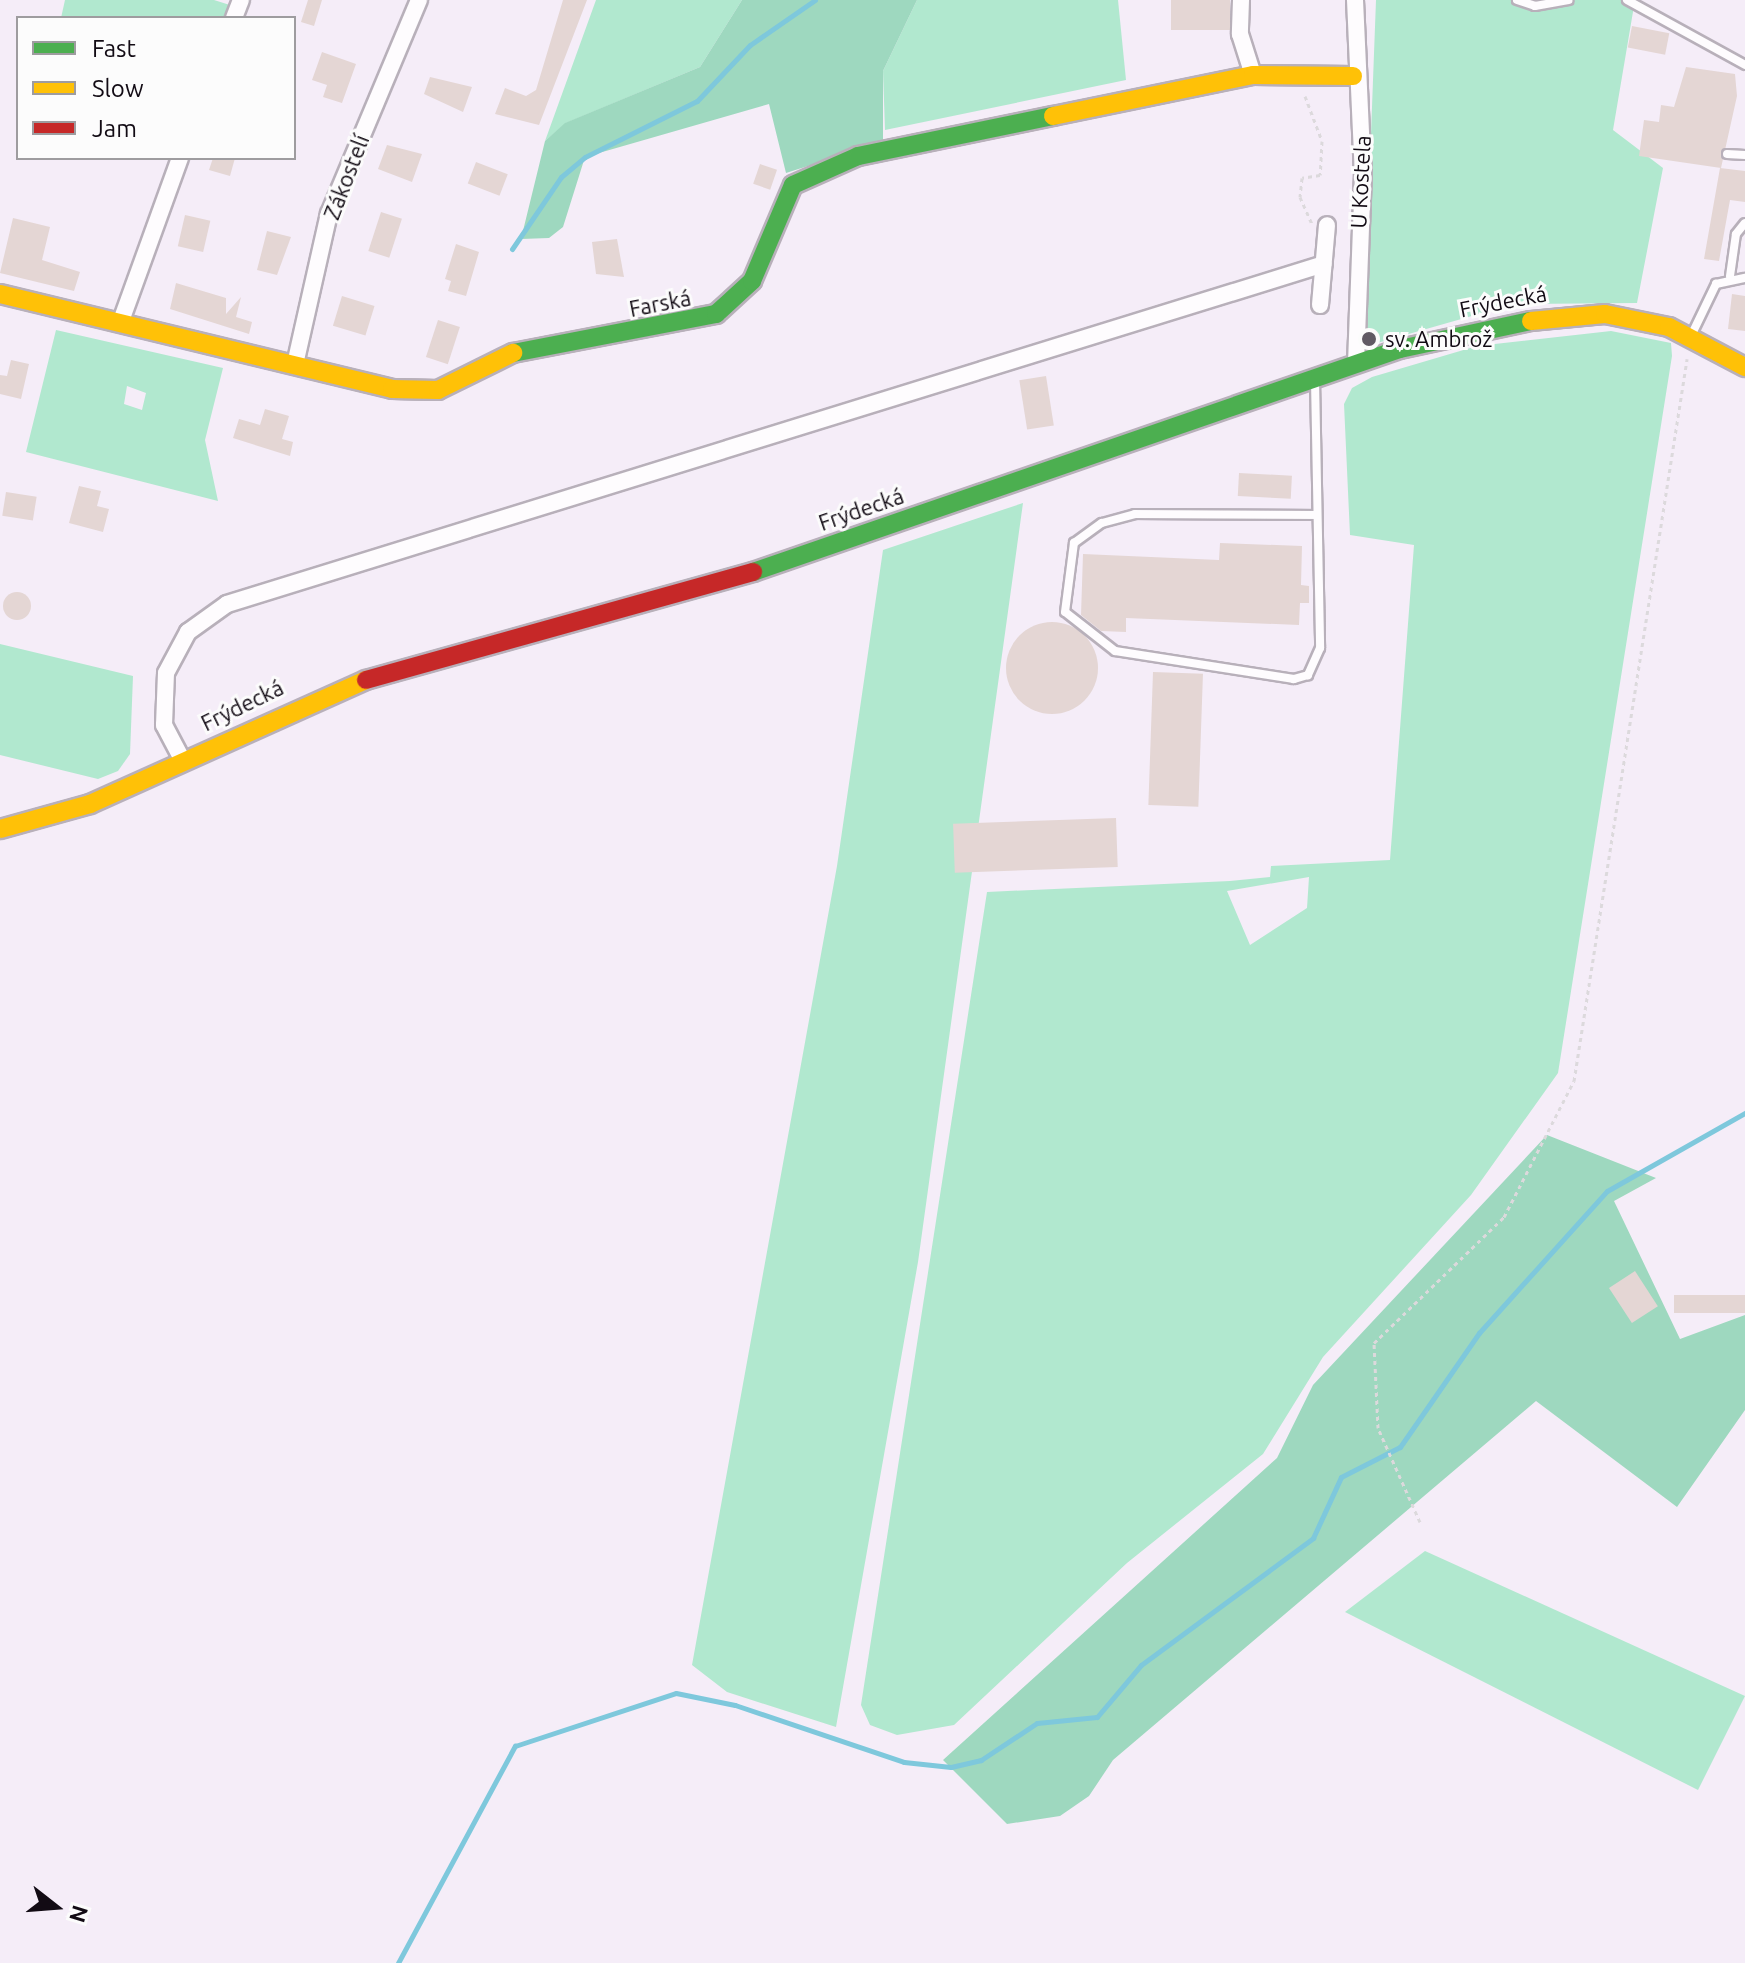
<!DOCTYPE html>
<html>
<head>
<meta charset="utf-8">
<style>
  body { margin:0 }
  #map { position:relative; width:1745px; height:1963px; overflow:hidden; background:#f5edf8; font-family:Ubuntu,sans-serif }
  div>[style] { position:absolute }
  .green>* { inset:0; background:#b1e8cf }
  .forest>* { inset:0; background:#9ed8bf }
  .stream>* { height:5px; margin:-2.5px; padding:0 2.5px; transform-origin:2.5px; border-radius:2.5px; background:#7ec8dc }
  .building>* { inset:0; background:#e4d6d4; transform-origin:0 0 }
  .round { border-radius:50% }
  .path>* { height:3px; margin-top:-1.5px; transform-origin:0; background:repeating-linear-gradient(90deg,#dcd9dc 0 4px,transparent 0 8px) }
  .roads { filter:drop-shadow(2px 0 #b8b0ba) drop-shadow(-2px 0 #b8b0ba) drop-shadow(0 2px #b8b0ba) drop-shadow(0 -2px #b8b0ba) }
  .lane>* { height:8px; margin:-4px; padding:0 4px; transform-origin:4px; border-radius:4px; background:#fefcfe }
  .street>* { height:16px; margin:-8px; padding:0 8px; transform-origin:8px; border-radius:8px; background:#fefcfe }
  .fast>* { height:18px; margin:-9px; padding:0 9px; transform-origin:9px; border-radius:9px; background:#4caf50 }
  .slow>* { height:18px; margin:-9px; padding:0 9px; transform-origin:9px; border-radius:9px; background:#ffc107 }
  .jam>* { height:18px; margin:-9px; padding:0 9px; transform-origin:9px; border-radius:9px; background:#c62828 }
  .dots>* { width:22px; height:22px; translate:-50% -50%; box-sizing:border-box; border:4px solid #fcfcfc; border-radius:50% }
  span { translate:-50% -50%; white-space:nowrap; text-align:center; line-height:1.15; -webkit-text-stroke:6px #fcfcfc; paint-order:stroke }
  .street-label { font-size:22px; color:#120b14 }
  .poi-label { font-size:22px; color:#120b14 }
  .left { translate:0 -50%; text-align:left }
  .legend { position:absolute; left:16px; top:16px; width:280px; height:144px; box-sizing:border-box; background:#fcfcfc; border:2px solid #9e9c9f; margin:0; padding:10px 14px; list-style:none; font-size:24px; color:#120b14 }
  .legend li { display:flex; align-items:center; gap:16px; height:40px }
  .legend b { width:40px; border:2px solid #9e9c9f }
  .north { position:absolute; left:16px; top:1867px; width:80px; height:80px; -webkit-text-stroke:6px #fcfcfc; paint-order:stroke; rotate:107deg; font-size:22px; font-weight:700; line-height:32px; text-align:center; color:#120b14 }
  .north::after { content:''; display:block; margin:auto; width:28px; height:36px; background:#120b14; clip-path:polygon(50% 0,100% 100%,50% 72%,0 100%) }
</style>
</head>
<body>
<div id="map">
  <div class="green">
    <div style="clip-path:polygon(65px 0,214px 0,233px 6px,229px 18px,61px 18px)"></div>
    <div style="clip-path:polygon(596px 0,742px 0,700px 67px,566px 123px,545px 141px)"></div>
    <div style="clip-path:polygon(917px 0,1118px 0,1126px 80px,885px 130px,883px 71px)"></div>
    <div style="clip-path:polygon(1376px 0,1635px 0,1613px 130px,1663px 168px,1637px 303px,1514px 304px,1363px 347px)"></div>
    <div style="clip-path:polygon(evenodd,56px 330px,223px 368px,205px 440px,218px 501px,26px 452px,56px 330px,127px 386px,146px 393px,142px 410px,124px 404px,127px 386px)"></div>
    <div style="clip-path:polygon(evenodd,1611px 331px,1671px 343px,1672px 356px,1558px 1073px,1471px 1195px,1323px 1357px,1263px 1454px,1127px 1563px,954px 1725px,897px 1735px,870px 1725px,861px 1705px,987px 892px,1230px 881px,1270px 877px,1271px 866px,1390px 860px,1414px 545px,1350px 535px,1344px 404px,1352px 388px,1372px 377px,1477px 346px,1611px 331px,1309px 877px,1307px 908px,1250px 945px,1227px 891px,1309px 877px)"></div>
    <div style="clip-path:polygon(1023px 503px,918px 1262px,836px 1727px,727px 1692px,692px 1665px,837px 866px,883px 550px)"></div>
    <div style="clip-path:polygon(0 644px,133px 676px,130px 754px,118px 771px,98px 779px,0 755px)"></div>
    <div style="clip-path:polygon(1425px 1551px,1745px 1696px,1698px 1790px,1345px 1612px)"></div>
  </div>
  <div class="forest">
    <div style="clip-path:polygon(742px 0,917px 0,883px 71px,883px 142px,786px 173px,769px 104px,585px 157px,563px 227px,549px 238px,521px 239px,545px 141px,565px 123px,700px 67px)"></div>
    <div style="clip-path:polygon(1547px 1135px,1656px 1178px,1614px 1201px,1680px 1339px,1745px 1315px,1745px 1410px,1677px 1507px,1536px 1401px,1113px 1760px,1089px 1796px,1060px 1816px,1007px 1824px,943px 1760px,1277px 1458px,1313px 1385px)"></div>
  </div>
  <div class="stream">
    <div style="left:512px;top:249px;width:87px;rotate:-55.8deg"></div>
    <div style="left:561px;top:177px;width:31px;rotate:-40deg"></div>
    <div style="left:585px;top:157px;width:125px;rotate:-26.6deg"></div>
    <div style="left:697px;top:101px;width:77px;rotate:-46.6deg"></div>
    <div style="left:750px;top:45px;width:79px;rotate:-34.7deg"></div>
    <div style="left:398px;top:1963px;width:247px;rotate:-61.7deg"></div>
    <div style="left:515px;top:1746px;width:169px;rotate:-18.2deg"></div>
    <div style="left:676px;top:1693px;width:60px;rotate:11.5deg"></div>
    <div style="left:735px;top:1705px;width:178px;rotate:18.6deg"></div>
    <div style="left:904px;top:1762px;width:47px;rotate:6.1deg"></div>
    <div style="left:951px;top:1767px;width:31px;rotate:-13deg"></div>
    <div style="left:981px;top:1760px;width:67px;rotate:-33.5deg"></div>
    <div style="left:1037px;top:1723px;width:60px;rotate:-5.7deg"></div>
    <div style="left:1097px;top:1717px;width:68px;rotate:-49.8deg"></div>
    <div style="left:1141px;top:1665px;width:214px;rotate:-36.4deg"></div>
    <div style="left:1313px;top:1538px;width:67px;rotate:-65.3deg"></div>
    <div style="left:1341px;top:1477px;width:66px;rotate:-27deg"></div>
    <div style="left:1400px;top:1447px;width:139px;rotate:-55.3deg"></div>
    <div style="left:1479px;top:1333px;width:191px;rotate:-48deg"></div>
    <div style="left:1607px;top:1191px;width:159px;rotate:-29.5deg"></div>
  </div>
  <div class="building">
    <div style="clip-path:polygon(308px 0,322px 0,314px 26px,301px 22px)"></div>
    <div style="clip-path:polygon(563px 0,587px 0,539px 125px,495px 114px,505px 88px,526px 96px,536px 90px)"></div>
    <div style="left:1171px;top:0;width:59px;height:30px"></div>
    <div style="left:1632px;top:26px;width:38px;height:22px;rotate:11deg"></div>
    <div style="clip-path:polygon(322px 52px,356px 64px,342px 103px,323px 97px,327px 85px,312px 80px)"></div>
    <div style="clip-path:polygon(1686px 67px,1735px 74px,1737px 96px,1721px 168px,1639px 156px,1644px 120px,1659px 122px,1661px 105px,1674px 107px)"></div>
    <div style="clip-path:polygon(430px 77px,472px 87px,463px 112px,424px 94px)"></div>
    <div style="clip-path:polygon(387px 145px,422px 154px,412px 182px,378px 169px)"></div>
    <div style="clip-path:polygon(213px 158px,235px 158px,230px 176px,209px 170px)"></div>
    <div style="left:476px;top:162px;width:34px;height:23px;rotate:21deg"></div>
    <div style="left:760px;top:164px;width:18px;height:21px;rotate:19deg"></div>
    <div style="clip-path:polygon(1720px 168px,1745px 171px,1745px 202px,1730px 200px,1719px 261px,1704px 259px)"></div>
    <div style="left:381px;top:212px;width:22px;height:41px;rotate:18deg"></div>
    <div style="left:185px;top:215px;width:26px;height:32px;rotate:13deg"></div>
    <div style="clip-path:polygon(13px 218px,50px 227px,42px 260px,80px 272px,74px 291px,0 273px)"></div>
    <div style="clip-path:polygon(267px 231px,291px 237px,277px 275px,257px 270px)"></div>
    <div style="clip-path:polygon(617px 239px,624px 277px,596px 274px,592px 242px)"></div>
    <div style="clip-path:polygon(456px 244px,479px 252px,466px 296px,448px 291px,451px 281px,445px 279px)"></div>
    <div style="clip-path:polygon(176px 283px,226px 298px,226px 314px,241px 297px,236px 317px,252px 322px,249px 334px,170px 309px)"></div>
    <div style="clip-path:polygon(1732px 294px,1745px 296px,1745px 331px,1728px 329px)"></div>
    <div style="left:342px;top:296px;width:34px;height:31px;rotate:17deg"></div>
    <div style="left:438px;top:320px;width:23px;height:39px;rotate:18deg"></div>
    <div style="clip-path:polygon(11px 360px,29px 364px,21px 399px,0 394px,0 375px,7px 376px)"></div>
    <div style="left:1046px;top:376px;width:50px;height:27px;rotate:81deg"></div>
    <div style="clip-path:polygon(265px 409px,289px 416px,282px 439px,293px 442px,290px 456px,233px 438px,239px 419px,260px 425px)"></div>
    <div style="left:1239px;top:473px;width:53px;height:23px;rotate:3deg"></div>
    <div style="clip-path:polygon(79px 486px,101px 491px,97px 506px,109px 509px,103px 532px,69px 523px)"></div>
    <div style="left:6px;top:492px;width:31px;height:24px;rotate:9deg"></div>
    <div style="clip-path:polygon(1220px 543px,1302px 546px,1301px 585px,1309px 586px,1309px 603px,1300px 603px,1299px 625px,1126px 618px,1126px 632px,1101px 631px,1081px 615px,1083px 554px,1219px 560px)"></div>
    <div class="round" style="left:3px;top:592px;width:28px;height:28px"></div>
    <div class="round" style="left:1006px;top:622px;width:92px;height:92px"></div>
    <div style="left:1153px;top:672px;width:50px;height:133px;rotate:2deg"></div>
    <div style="left:1116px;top:818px;width:49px;height:163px;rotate:88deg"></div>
    <div style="left:1635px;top:1271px;width:42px;height:31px;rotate:57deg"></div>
    <div style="left:1745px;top:1295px;width:18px;height:71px;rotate:90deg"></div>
  </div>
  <div class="path">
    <div style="left:1305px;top:96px;width:48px;rotate:69.3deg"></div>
    <div style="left:1322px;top:141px;width:34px;rotate:93deg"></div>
    <div style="left:1320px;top:175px;width:18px;rotate:171deg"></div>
    <div style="left:1302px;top:178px;width:19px;rotate:96deg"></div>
    <div style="left:1300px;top:197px;width:30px;rotate:66deg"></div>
    <div style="left:1420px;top:1522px;width:103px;rotate:-114.1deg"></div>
    <div style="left:1378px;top:1428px;width:85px;rotate:-92.7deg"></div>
    <div style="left:1374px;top:1343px;width:181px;rotate:-44.1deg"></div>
    <div style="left:1504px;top:1217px;width:153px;rotate:-62.8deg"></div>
    <div style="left:1574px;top:1081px;width:731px;rotate:-81.1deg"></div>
  </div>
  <div class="roads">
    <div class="lane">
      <div style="left:1517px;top:0;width:19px;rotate:18deg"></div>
      <div style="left:1535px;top:6px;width:34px;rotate:-10deg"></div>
      <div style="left:1627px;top:0;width:135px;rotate:28.8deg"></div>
      <div style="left:1727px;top:154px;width:18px;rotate:3deg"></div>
      <div style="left:1730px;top:276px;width:42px;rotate:-81.9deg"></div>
      <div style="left:1736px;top:234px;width:14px;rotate:-51deg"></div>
      <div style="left:1691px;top:336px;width:58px;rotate:-64.3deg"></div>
      <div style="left:1716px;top:284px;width:30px;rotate:-12deg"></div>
      <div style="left:1315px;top:380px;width:268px;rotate:88.9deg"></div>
      <div style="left:1320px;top:648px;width:30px;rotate:114deg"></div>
      <div style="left:1308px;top:675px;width:15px;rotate:164deg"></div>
      <div style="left:1294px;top:679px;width:181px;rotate:-171.1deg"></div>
      <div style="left:1115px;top:651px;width:63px;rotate:-142deg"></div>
      <div style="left:1065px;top:612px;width:70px;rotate:-82.6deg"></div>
      <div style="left:1074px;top:543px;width:34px;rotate:-36deg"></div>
      <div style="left:1102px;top:523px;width:34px;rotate:-15deg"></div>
      <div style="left:1135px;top:514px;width:182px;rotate:0.3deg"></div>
    </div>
    <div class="street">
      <div style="left:1241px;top:0;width:34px;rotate:92deg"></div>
      <div style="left:1240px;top:34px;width:43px;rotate:72.4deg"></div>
      <div style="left:1355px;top:0;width:173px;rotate:87.4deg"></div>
      <div style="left:1363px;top:173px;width:191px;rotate:92.1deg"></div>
      <div style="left:234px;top:18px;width:19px;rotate:-69deg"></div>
      <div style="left:1320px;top:305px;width:80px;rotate:-85deg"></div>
      <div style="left:121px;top:321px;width:173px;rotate:-70.1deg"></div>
      <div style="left:296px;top:360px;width:150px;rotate:-77.3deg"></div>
      <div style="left:329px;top:214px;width:232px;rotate:-67.2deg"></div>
      <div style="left:183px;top:761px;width:41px;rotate:-117.8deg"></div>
      <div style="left:164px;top:725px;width:52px;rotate:-87.8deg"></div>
      <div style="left:166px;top:673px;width:47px;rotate:-61.8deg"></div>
      <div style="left:188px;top:632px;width:48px;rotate:-35.7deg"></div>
      <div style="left:227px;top:604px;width:1148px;rotate:-17.22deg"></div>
    </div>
    <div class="fast">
      <div style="left:513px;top:353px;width:207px;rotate:-10.9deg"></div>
      <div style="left:716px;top:314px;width:49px;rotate:-42.5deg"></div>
      <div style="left:752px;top:281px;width:104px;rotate:-66.9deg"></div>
      <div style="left:793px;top:185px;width:71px;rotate:-24deg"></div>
      <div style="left:858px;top:156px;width:199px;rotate:-11.6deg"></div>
      <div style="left:753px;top:572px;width:684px;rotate:-19.02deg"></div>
      <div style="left:1400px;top:349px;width:134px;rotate:-12.1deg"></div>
    </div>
    <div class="slow">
      <div style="left:1053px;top:116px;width:204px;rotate:-11.6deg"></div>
      <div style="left:1253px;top:75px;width:100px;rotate:0.6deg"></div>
      <div style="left:0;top:294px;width:403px;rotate:13.6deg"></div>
      <div style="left:392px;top:389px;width:46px;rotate:1.2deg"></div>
      <div style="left:438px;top:390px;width:84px;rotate:-26.3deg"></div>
      <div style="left:1531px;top:321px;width:74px;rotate:-5.4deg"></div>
      <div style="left:1605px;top:314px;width:65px;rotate:11.5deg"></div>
      <div style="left:1669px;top:327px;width:86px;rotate:27.8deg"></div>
      <div style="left:0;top:829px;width:93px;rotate:-15.5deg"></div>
      <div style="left:90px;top:804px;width:303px;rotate:-24.2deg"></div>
    </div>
    <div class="jam">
      <div style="left:366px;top:680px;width:402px;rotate:-15.6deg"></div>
    </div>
  </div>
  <div class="dots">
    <div style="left:1369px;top:339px;background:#615a64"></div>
  </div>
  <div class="street-label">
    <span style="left:346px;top:177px;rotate:-69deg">Zákostelí</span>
    <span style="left:1360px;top:182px;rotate:-87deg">U Kostela</span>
    <span style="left:1503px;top:301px;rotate:-11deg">Frýdecká</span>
    <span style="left:660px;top:303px;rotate:-11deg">Farská</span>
    <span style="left:861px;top:509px;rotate:-19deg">Frýdecká</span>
    <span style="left:242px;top:705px;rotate:-26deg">Frýdecká</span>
  </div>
  <div class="poi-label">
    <span class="left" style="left:1385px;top:339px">sv. Ambrož</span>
  </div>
  <ul class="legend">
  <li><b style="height:10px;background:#4caf50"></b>Fast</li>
  <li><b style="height:10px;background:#ffc107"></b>Slow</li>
  <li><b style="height:10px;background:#c62828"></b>Jam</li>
  </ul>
  <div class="north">N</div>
</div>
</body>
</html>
